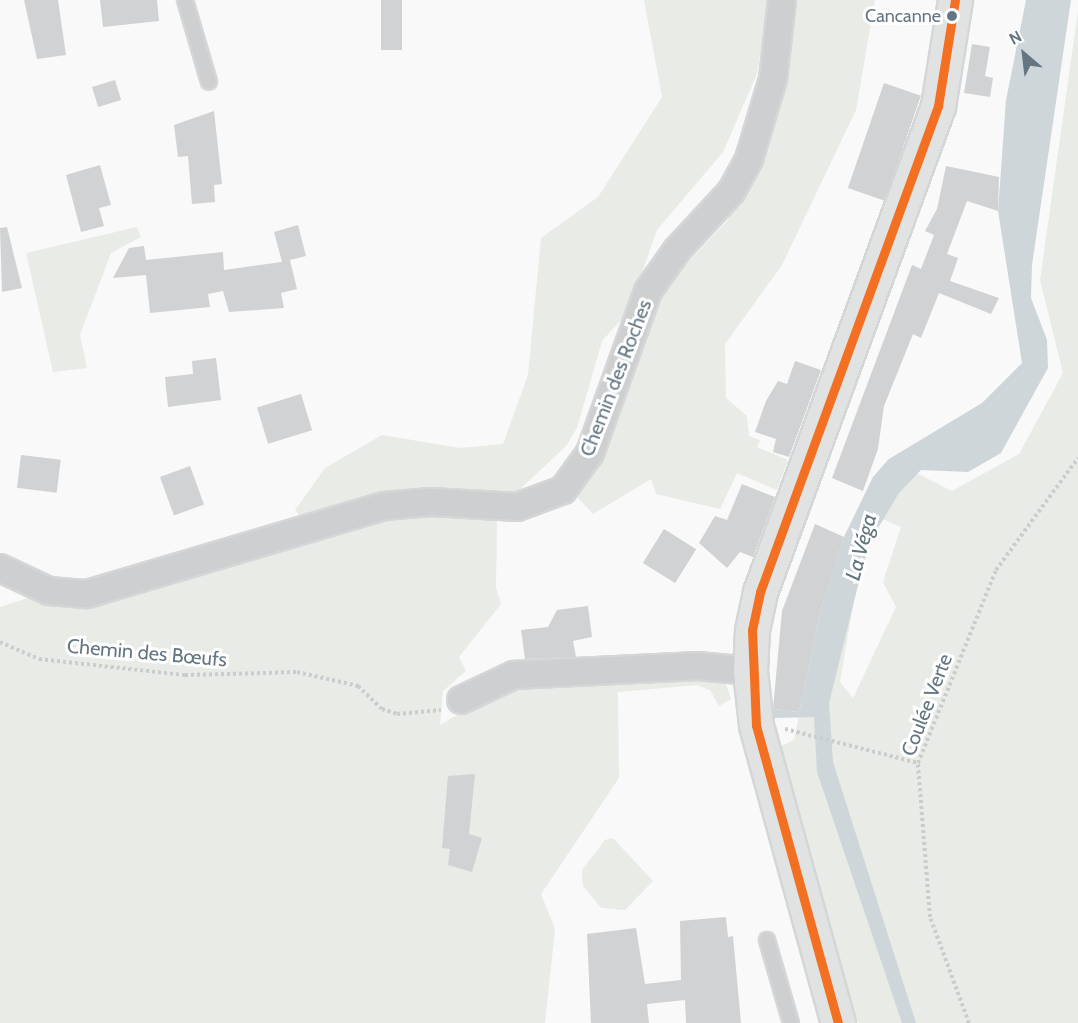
<!DOCTYPE html>
<html>
<head>
<meta charset="utf-8">
<style>
  body { margin:0 }
  #map { position:relative; width:1078px; height:1023px; overflow:hidden; background:#f9f9f9; font-family:Cabin,sans-serif }
  div>[style] { position:absolute }
  .green>* { inset:0; background:#e8ebe6 }
  .water>* { inset:0; background:#ced6d9 }
  .building>* { inset:0; background:#d0d2d3; transform-origin:0 0 }
  .path>* { height:4px; margin-top:-2px; transform-origin:0; background:repeating-linear-gradient(90deg,#cbcccd 0 3px,transparent 0 6px) }
  .roads { filter:drop-shadow(2px 0 #d5d6d7) drop-shadow(-2px 0 #d5d6d7) drop-shadow(0 2px #d5d6d7) drop-shadow(0 -2px #d5d6d7) }
  .service>* { height:14px; margin:-7px; padding:0 7px; transform-origin:7px; border-radius:7px; background:#cecfd0 }
  .minor>* { height:26px; margin:-13px; padding:0 13px; transform-origin:13px; border-radius:13px; background:#cecfd0 }
  .secondary>* { height:33px; margin:-16.5px; padding:0 16.5px; transform-origin:16.5px; border-radius:16.5px; background:#e1e2e2 }
  .bus-1>* { height:9px; margin:-4.5px; padding:0 4.5px; transform-origin:4.5px; border-radius:4.5px; background:#f37023 }
  .dots>* { width:16px; height:16px; translate:-50% -50%; box-sizing:border-box; border:3px solid #fff; border-radius:50% }
  span { translate:-50% -50%; white-space:nowrap; text-align:center; line-height:1.15; -webkit-text-stroke:6px #fff; paint-order:stroke }
  .bus-label { font-size:18px; color:#657683 }
  .right { translate:-100% -50%; text-align:right }
  .street-label { font-size:20px; color:#657683 }
  .water-label { font-size:21px; color:#60757c; font-style:italic }
  .north { position:absolute; left:994px; top:24px; width:60px; height:60px; -webkit-text-stroke:4px #fff; paint-order:stroke; rotate:332deg; font-size:16px; font-weight:700; line-height:24px; text-align:center; color:#657683 }
  .north::after { content:''; display:block; margin:auto; width:21px; height:27px; background:#657683; clip-path:polygon(50% 0,100% 100%,50% 72%,0 100%) }
</style>
</head>
<body>
<div id="map">
  <div class="green">
    <div style="clip-path:polygon(644px 0,770px 0,757px 74px,723px 152px,657px 230px,628px 312px,602px 341px,577px 428px,566px 446px,515px 494px,460px 490px,377px 501px,302px 519px,295px 510px,325px 468px,382px 435px,460px 448px,503px 444px,528px 375px,541px 238px,598px 197px,662px 97px)"></div>
    <div style="clip-path:polygon(794px 0,875px 0,856px 110px,782px 265px,725px 344px,726px 398px,747px 416px,749px 436px,760px 440px,757px 447px,788px 460px,777px 490px,737px 473px,720px 509px,656px 494px,651px 479px,593px 514px,577px 497px,602px 452px,665px 286px,727px 221px,761px 159px)"></div>
    <div style="clip-path:polygon(evenodd,1078px 11px,1078px 1023px,858px 1023px,777px 748px,794px 740px,821px 609px,844px 537px,873px 477px,889px 459px,952px 491px,1019px 454px,1063px 373px,1040px 280px,1078px 11px,880px 518px,901px 527px,883px 582px,896px 607px,853px 698px,840px 682px,856px 587px,880px 518px)"></div>
    <div style="clip-path:polygon(137px 227px,141px 237px,111px 253px,80px 335px,87px 368px,53px 372px,26px 253px)"></div>
    <div style="clip-path:polygon(419px 513px,497px 521px,496px 588px,501px 604px,459px 657px,466px 671px,443px 691px,440px 725px,507px 686px,691px 669px,725px 681px,731px 699px,719px 706px,710px 690px,697px 685px,618px 692px,619px 778px,541px 894px,555px 929px,545px 1023px,0 1023px,0 607px,49px 591px)"></div>
    <div style="clip-path:polygon(613px 838px,653px 881px,625px 910px,601px 908px,583px 886px,582px 870px,605px 840px)"></div>
  </div>
  <div class="water">
    <div style="clip-path:polygon(1026px 0,1071px 0,1032px 265px,1031px 298px,1047px 340px,1048px 368px,1001px 453px,968px 472px,921px 470px,899px 493px,868px 545px,829px 703px,833px 762px,916px 1023px,902px 1023px,817px 772px,814px 717px,773px 718px,773px 709px,799px 712px,821px 609px,844px 537px,873px 477px,889px 459px,982px 403px,1022px 363px,998px 211px,1006px 100px)"></div>
  </div>
  <div class="building">
    <div style="clip-path:polygon(24px 0,58px 0,66px 55px,37px 59px)"></div>
    <div style="clip-path:polygon(100px 0,157px 0,159px 21px,103px 27px)"></div>
    <div style="left:381px;top:0;width:21px;height:50px"></div>
    <div style="clip-path:polygon(972px 44px,990px 47px,985px 76px,993px 78px,990px 97px,964px 93px)"></div>
    <div style="left:115px;top:80px;width:21px;height:24px;rotate:73deg"></div>
    <div style="left:884px;top:83px;width:39px;height:111px;rotate:19deg"></div>
    <div style="clip-path:polygon(214px 111px,222px 184px,214px 185px,215px 202px,192px 204px,188px 156px,178px 157px,174px 125px)"></div>
    <div style="clip-path:polygon(100px 165px,111px 205px,99px 208px,104px 226px,81px 232px,66px 175px)"></div>
    <div style="clip-path:polygon(946px 166px,999px 177px,998px 211px,967px 201px,947px 254px,958px 258px,950px 281px,999px 298px,991px 314px,939px 293px,921px 338px,913px 334px,884px 406px,878px 449px,863px 491px,832px 478px,912px 265px,921px 269px,934px 235px,925px 231px,937px 209px)"></div>
    <div style="clip-path:polygon(298px 225px,306px 256px,290px 260px,297px 289px,281px 293px,284px 308px,229px 312px,223px 291px,208px 294px,210px 307px,150px 313px,146px 275px,113px 278px,129px 248px,144px 246px,146px 260px,223px 252px,224px 270px,282px 262px,274px 232px)"></div>
    <div style="clip-path:polygon(7px 227px,22px 288px,2px 292px,0 228px)"></div>
    <div style="clip-path:polygon(216px 358px,221px 400px,168px 407px,165px 377px,193px 374px,192px 361px)"></div>
    <div style="clip-path:polygon(795px 361px,821px 370px,789px 457px,773px 452px,776px 439px,755px 432px,766px 401px,778px 381px,787px 384px)"></div>
    <div style="left:301px;top:394px;width:38px;height:46px;rotate:73deg"></div>
    <div style="left:21px;top:455px;width:40px;height:33px;rotate:7deg"></div>
    <div style="left:190px;top:466px;width:41px;height:32px;rotate:70deg"></div>
    <div style="clip-path:polygon(742px 484px,775px 497px,753px 557px,740px 552px,727px 568px,699px 543px,715px 516px,727px 520px)"></div>
    <div style="clip-path:polygon(815px 524px,844px 537px,821px 609px,799px 712px,773px 709px,782px 611px)"></div>
    <div style="left:664px;top:529px;width:38px;height:40px;rotate:32deg"></div>
    <div style="clip-path:polygon(588px 606px,592px 637px,573px 641px,576px 657px,525px 659px,521px 630px,548px 627px,557px 610px)"></div>
    <div style="clip-path:polygon(475px 774px,469px 834px,482px 838px,472px 872px,448px 865px,450px 849px,442px 848px,448px 776px)"></div>
    <div style="clip-path:polygon(726px 917px,728px 937px,733px 936px,741px 1023px,686px 1023px,685px 1000px,647px 1004px,649px 1023px,591px 1023px,587px 934px,636px 928px,645px 984px,681px 980px,680px 921px)"></div>
  </div>
  <div class="path">
    <div style="left:0;top:642px;width:43px;rotate:23.6deg"></div>
    <div style="left:39px;top:659px;width:147px;rotate:6.3deg"></div>
    <div style="left:185px;top:675px;width:112px;rotate:-1.5deg"></div>
    <div style="left:297px;top:672px;width:63px;rotate:12.9deg"></div>
    <div style="left:358px;top:686px;width:33px;rotate:44deg"></div>
    <div style="left:382px;top:709px;width:16px;rotate:18deg"></div>
    <div style="left:397px;top:714px;width:44px;rotate:-5.2deg"></div>
    <div style="left:785px;top:729px;width:137px;rotate:14.3deg"></div>
    <div style="left:969px;top:1023px;width:113px;rotate:-110.2deg"></div>
    <div style="left:930px;top:917px;width:154px;rotate:-94.5deg"></div>
    <div style="left:918px;top:763px;width:208px;rotate:-68deg"></div>
    <div style="left:996px;top:570px;width:139px;rotate:-53.8deg"></div>
  </div>
  <div class="roads">
    <div class="service">
      <div style="left:185px;top:0;width:85px;rotate:73.7deg"></div>
      <div style="left:767px;top:940px;width:86px;rotate:73.9deg"></div>
    </div>
    <div class="minor">
      <div style="left:0;top:568px;width:54px;rotate:25.1deg"></div>
      <div style="left:49px;top:591px;width:38px;rotate:5deg"></div>
      <div style="left:87px;top:594px;width:310px;rotate:-16.5deg"></div>
      <div style="left:384px;top:506px;width:47px;rotate:-4.9deg"></div>
      <div style="left:431px;top:502px;width:86px;rotate:3.3deg"></div>
      <div style="left:517px;top:507px;width:49px;rotate:-20.3deg"></div>
      <div style="left:563px;top:490px;width:46px;rotate:-53.9deg"></div>
      <div style="left:590px;top:453px;width:172px;rotate:-70.3deg"></div>
      <div style="left:648px;top:291px;width:50px;rotate:-54.7deg"></div>
      <div style="left:677px;top:250px;width:79px;rotate:-47deg"></div>
      <div style="left:731px;top:192px;width:38px;rotate:-61deg"></div>
      <div style="left:749px;top:159px;width:84px;rotate:-73.3deg"></div>
      <div style="left:773px;top:79px;width:80px;rotate:-83.5deg"></div>
      <div style="left:461px;top:700px;width:59px;rotate:-25.3deg"></div>
      <div style="left:514px;top:675px;width:184px;rotate:-2.8deg"></div>
      <div style="left:698px;top:666px;width:52px;rotate:5.5deg"></div>
    </div>
    <div class="secondary">
      <div style="left:838px;top:1023px;width:309px;rotate:-105.4deg"></div>
      <div style="left:756px;top:725px;width:54px;rotate:-96.3deg"></div>
      <div style="left:750px;top:671px;width:41px;rotate:-87.2deg"></div>
      <div style="left:752px;top:630px;width:39px;rotate:-78deg"></div>
      <div style="left:760px;top:592px;width:518px;rotate:-69.88deg"></div>
      <div style="left:938px;top:106px;width:107px;rotate:-80.9deg"></div>
    </div>
  </div>
  <div class="bus-1">
    <div style="left:838px;top:1023px;width:309px;rotate:-105.4deg"></div>
    <div style="left:756px;top:725px;width:95px;rotate:-92.4deg"></div>
    <div style="left:752px;top:630px;width:39px;rotate:-78deg"></div>
    <div style="left:760px;top:592px;width:518px;rotate:-69.88deg"></div>
    <div style="left:938px;top:106px;width:107px;rotate:-80.9deg"></div>
  </div>
  <div class="dots">
    <div style="left:952px;top:16px;background:#657683"></div>
  </div>
  <div class="bus-label">
    <span class="right" style="left:941px;top:16px">Cancanne</span>
  </div>
  <div class="street-label">
    <span style="left:616px;top:378px;rotate:-69deg">Chemin des Roches</span>
    <span style="left:147px;top:653px;rotate:5deg">Chemin des Bœufs</span>
    <span style="left:927px;top:705px;rotate:-69deg">Coulée Verte</span>
  </div>
  <div class="water-label">
    <span style="left:861px;top:547px;rotate:-75deg">La Véga</span>
  </div>
  <div class="north">N</div>
</div>
</body>
</html>
